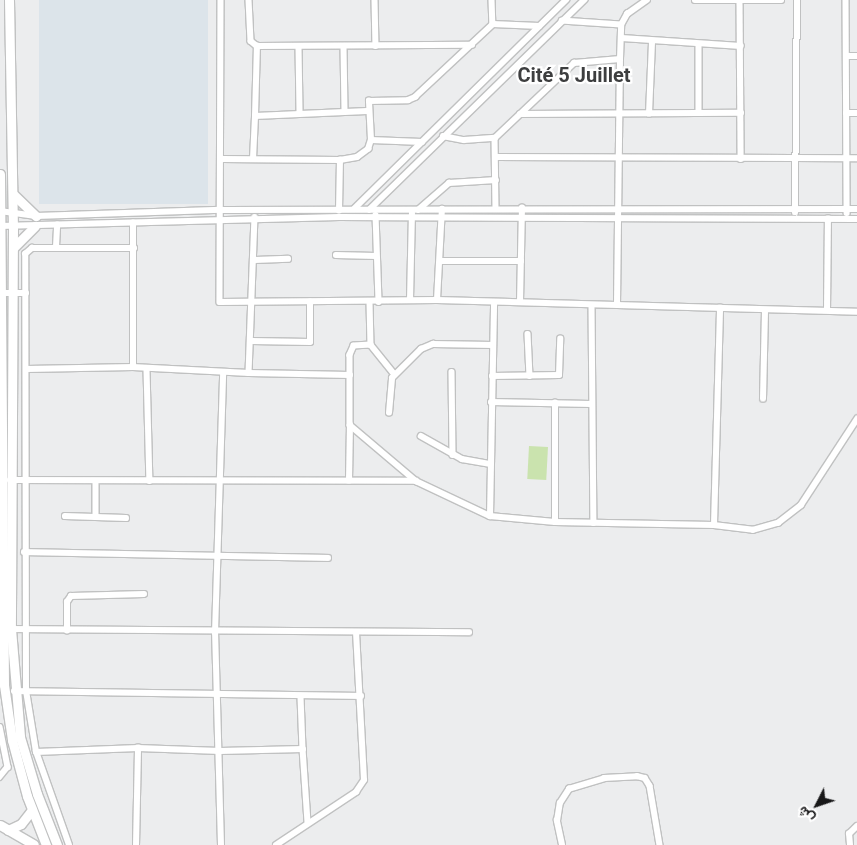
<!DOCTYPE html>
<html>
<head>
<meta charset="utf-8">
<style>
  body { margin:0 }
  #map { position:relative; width:857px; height:845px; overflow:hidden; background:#ecedee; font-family:Roboto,Vazirmatn,sans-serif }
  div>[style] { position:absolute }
  .built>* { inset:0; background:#dce4ea; transform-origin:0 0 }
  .green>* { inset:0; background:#cae3ae; transform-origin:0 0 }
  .roads { filter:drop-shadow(1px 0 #c0c1c1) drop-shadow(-1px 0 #c0c1c1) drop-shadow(0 1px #c0c1c1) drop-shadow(0 -1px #c0c1c1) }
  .street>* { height:5.5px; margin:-2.75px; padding:0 2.75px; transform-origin:2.75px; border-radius:2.75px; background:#fff }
  .secondary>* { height:9px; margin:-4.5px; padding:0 4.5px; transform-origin:4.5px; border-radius:4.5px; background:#fff }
  .primary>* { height:9px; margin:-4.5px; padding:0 4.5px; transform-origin:4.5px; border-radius:4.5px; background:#fff }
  span { translate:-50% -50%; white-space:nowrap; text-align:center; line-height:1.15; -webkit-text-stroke:4.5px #fff; paint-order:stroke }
  .district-label { font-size:20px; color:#3d3e3f; font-weight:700 }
  .north { position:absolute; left:792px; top:780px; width:50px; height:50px; -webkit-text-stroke:4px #fff; paint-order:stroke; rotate:229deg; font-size:14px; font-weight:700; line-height:20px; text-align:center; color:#181819 }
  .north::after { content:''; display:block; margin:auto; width:18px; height:22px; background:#181819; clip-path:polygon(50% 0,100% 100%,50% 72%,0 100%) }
</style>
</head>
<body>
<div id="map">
  <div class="built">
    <div style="left:39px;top:0;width:169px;height:204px"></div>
  </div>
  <div class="green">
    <div style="left:529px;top:446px;width:19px;height:33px;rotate:3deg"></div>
  </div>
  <div class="roads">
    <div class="street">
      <div style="left:221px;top:0;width:302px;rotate:90.2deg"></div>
      <div style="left:220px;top:302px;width:217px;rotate:-0.5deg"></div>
      <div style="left:437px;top:300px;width:420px;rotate:1.6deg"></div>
      <div style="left:249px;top:0;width:41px;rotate:87.2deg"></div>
      <div style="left:251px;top:41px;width:8px;rotate:40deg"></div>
      <div style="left:257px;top:46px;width:215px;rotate:-0.3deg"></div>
      <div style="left:375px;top:0;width:46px;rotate:88.8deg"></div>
      <div style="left:492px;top:0;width:24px;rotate:88deg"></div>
      <div style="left:695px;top:0;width:86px"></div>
      <div style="left:846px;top:0;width:213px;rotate:89.7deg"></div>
      <div style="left:740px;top:1px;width:158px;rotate:89.6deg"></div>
      <div style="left:621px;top:25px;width:13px;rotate:-61deg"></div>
      <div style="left:627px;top:14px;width:24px;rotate:-35deg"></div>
      <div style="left:622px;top:38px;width:119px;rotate:3.8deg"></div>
      <div style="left:699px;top:44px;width:69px;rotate:90deg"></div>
      <div style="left:299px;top:47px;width:66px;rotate:89.1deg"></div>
      <div style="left:344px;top:47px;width:64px;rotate:89.1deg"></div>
      <div style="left:846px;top:56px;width:11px"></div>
      <div style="left:846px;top:113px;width:11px"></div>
      <div style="left:520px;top:114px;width:221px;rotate:-0.3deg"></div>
      <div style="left:649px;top:114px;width:72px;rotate:-87.6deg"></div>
      <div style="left:255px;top:116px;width:70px;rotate:-88.4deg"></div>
      <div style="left:443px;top:136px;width:21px;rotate:11deg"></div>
      <div style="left:464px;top:140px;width:31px;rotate:-4deg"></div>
      <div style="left:495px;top:138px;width:109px;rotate:-43.5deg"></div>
      <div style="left:574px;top:63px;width:46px;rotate:-5deg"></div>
      <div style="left:620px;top:59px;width:34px;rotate:-88deg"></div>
      <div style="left:621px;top:25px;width:59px;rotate:-176.1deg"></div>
      <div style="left:495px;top:138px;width:70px;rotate:89.2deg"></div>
      <div style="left:371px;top:140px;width:39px;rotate:-93deg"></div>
      <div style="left:369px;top:101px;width:39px;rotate:-1deg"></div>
      <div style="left:408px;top:100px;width:8px;rotate:-23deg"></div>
      <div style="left:415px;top:97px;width:107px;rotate:-43.1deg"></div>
      <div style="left:493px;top:24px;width:46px;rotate:2.5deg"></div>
      <div style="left:496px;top:157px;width:361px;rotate:0.2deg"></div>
      <div style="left:223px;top:159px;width:117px;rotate:0.5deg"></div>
      <div style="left:253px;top:159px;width:43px;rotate:-87.3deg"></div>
      <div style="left:255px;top:116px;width:112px;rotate:-2.6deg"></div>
      <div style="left:354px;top:209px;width:298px;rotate:-44.6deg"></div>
      <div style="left:369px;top:210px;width:301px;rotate:-44.3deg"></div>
      <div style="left:418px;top:210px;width:41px;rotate:-41.1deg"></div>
      <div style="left:449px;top:183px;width:47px;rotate:-3.7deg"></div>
      <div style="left:0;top:211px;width:36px;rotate:8deg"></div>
      <div style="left:36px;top:216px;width:185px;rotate:-1.9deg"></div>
      <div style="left:221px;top:210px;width:636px;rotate:-0.09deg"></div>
      <div style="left:339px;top:211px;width:51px;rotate:-88.9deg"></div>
      <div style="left:340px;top:160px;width:17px;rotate:-10deg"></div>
      <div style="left:357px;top:157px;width:14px;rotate:-36deg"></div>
      <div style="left:368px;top:149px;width:9px;rotate:-72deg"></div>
      <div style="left:371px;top:140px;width:51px;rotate:2.2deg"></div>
      <div style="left:795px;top:213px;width:213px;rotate:-89.5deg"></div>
      <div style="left:376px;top:215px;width:87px;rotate:88deg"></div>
      <div style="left:255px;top:217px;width:156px;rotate:92.2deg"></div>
      <div style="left:249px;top:373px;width:101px;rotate:1.1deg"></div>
      <div style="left:0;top:226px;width:339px;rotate:-1.5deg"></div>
      <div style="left:339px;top:217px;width:518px;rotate:0.22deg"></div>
      <div style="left:56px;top:247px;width:22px;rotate:-87deg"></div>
      <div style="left:336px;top:255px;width:40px;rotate:1.4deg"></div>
      <div style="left:255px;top:260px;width:33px;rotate:-2deg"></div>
      <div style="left:441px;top:261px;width:80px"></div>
      <div style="left:3px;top:293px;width:23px"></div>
      <div style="left:410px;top:300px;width:86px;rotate:-88.7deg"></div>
      <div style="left:437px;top:300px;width:91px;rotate:-86.9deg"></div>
      <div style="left:370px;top:302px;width:43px;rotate:88.7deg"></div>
      <div style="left:371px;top:345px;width:17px;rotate:177deg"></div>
      <div style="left:354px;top:346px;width:10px;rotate:114deg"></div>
      <div style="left:350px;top:355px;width:70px;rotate:90deg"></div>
      <div style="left:350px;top:425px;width:87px;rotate:40.3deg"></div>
      <div style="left:520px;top:302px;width:94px;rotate:-88.8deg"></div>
      <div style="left:617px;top:304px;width:245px;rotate:-89.3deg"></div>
      <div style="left:592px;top:305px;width:218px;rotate:89.5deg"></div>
      <div style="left:827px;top:310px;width:91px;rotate:-89.4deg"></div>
      <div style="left:528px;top:334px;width:42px;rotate:87.3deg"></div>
      <div style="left:252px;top:341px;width:58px;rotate:1deg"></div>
      <div style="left:310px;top:342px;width:40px;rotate:-90deg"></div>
      <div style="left:371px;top:345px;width:36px;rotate:51deg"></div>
      <div style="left:133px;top:367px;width:116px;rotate:3deg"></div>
      <div style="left:27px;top:369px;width:106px;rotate:-1.1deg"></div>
      <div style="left:133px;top:367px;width:144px;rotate:-90deg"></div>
      <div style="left:147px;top:370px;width:111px;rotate:88.5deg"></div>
      <div style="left:452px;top:372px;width:83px;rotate:89.3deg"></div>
      <div style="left:492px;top:376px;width:67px;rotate:-0.9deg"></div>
      <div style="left:559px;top:375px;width:36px;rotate:-88deg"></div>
      <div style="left:763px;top:399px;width:88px;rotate:-88.7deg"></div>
      <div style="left:491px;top:402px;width:100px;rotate:1.1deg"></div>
      <div style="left:389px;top:413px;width:35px;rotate:-85deg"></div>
      <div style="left:392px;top:378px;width:41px;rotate:-45deg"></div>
      <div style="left:421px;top:349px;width:13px;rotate:-23deg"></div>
      <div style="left:433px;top:344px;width:60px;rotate:1deg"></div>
      <div style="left:421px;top:436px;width:47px;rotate:29.3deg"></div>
      <div style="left:462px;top:459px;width:29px;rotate:10deg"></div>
      <div style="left:10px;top:480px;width:406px;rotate:0.1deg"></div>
      <div style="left:416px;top:481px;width:82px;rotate:25.3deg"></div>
      <div style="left:490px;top:516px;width:65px;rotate:5.3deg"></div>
      <div style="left:555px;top:522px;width:159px;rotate:1.1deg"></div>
      <div style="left:714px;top:525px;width:39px;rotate:7deg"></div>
      <div style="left:753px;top:530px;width:26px;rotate:-16deg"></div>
      <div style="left:778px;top:523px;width:29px;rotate:-38deg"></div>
      <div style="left:801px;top:505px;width:103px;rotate:-56.9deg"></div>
      <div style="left:349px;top:481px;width:56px;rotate:-89deg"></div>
      <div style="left:96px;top:482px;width:35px;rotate:90deg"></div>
      <div style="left:65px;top:516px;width:61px;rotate:1.9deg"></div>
      <div style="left:490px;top:516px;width:213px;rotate:-88.9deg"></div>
      <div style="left:555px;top:522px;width:119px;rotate:-90deg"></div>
      <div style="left:714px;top:525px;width:217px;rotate:-88.4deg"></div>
      <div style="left:24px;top:552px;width:304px;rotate:1.1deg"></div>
      <div style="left:11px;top:629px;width:458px;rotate:0.4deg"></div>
      <div style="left:67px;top:631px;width:29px;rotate:-90deg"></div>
      <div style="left:67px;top:602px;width:7px;rotate:-56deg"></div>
      <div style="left:71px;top:596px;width:73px;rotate:-1.6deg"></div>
      <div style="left:14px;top:691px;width:347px;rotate:0.8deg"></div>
      <div style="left:301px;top:697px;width:52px;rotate:87.8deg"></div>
      <div style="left:0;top:727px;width:41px;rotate:78.7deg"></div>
      <div style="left:8px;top:767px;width:13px;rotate:129deg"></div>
      <div style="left:36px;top:752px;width:102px;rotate:-2.2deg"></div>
      <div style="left:138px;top:748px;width:82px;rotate:2.1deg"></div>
      <div style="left:220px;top:751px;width:83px;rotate:-1.4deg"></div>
      <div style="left:303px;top:749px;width:73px;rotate:86.1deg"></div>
      <div style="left:69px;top:845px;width:99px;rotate:-109.5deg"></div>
      <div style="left:36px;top:752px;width:62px;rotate:-99.3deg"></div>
      <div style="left:26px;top:691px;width:437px;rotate:-90.1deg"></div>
      <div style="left:25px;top:254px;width:9px;rotate:-41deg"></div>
      <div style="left:32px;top:248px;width:102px"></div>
      <div style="left:136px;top:845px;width:97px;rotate:-88.8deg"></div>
      <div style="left:221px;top:845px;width:212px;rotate:-91.6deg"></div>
      <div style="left:215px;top:633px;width:260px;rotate:-88.2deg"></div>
      <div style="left:276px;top:845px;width:96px;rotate:-33.5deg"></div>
      <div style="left:356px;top:792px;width:14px;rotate:-56deg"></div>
      <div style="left:364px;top:780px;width:147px;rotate:-93.1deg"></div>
      <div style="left:562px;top:845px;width:25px;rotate:-102deg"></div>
      <div style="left:557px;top:821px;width:18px;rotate:-81deg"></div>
      <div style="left:560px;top:803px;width:17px;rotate:-57deg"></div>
      <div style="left:569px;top:789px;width:37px;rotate:-17deg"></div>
      <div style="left:604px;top:778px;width:33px;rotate:-3deg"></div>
      <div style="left:637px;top:776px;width:8px;rotate:14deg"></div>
      <div style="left:645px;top:778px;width:9px;rotate:58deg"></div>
      <div style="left:650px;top:786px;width:60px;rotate:80.4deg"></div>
      <div style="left:850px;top:845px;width:11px;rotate:-95deg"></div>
      <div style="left:849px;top:834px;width:11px;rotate:-45deg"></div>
    </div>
    <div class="secondary">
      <div style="left:0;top:825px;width:39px;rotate:30deg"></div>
    </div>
    <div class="primary">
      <div style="left:9px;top:0;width:227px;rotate:89deg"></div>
      <div style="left:13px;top:227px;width:402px;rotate:90.3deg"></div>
      <div style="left:11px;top:629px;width:108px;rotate:85.2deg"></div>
      <div style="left:20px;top:737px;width:59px;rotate:73.4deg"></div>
      <div style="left:37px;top:794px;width:55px;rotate:68.6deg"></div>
      <div style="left:0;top:174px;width:511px;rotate:89.55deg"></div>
      <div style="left:4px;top:685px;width:56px;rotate:81.7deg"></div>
      <div style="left:12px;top:740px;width:58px;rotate:75deg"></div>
      <div style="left:27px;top:796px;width:53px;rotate:68.8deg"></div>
      <div style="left:13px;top:194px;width:32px;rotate:44deg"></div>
      <div style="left:13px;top:248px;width:31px;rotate:-45deg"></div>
      <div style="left:8px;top:830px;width:14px;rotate:-25deg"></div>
      <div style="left:21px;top:824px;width:18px;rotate:-52deg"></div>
    </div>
  </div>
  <div class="district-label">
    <span style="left:574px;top:75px">Cité 5 Juillet</span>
  </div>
  <div class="north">ش</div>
</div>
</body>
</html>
